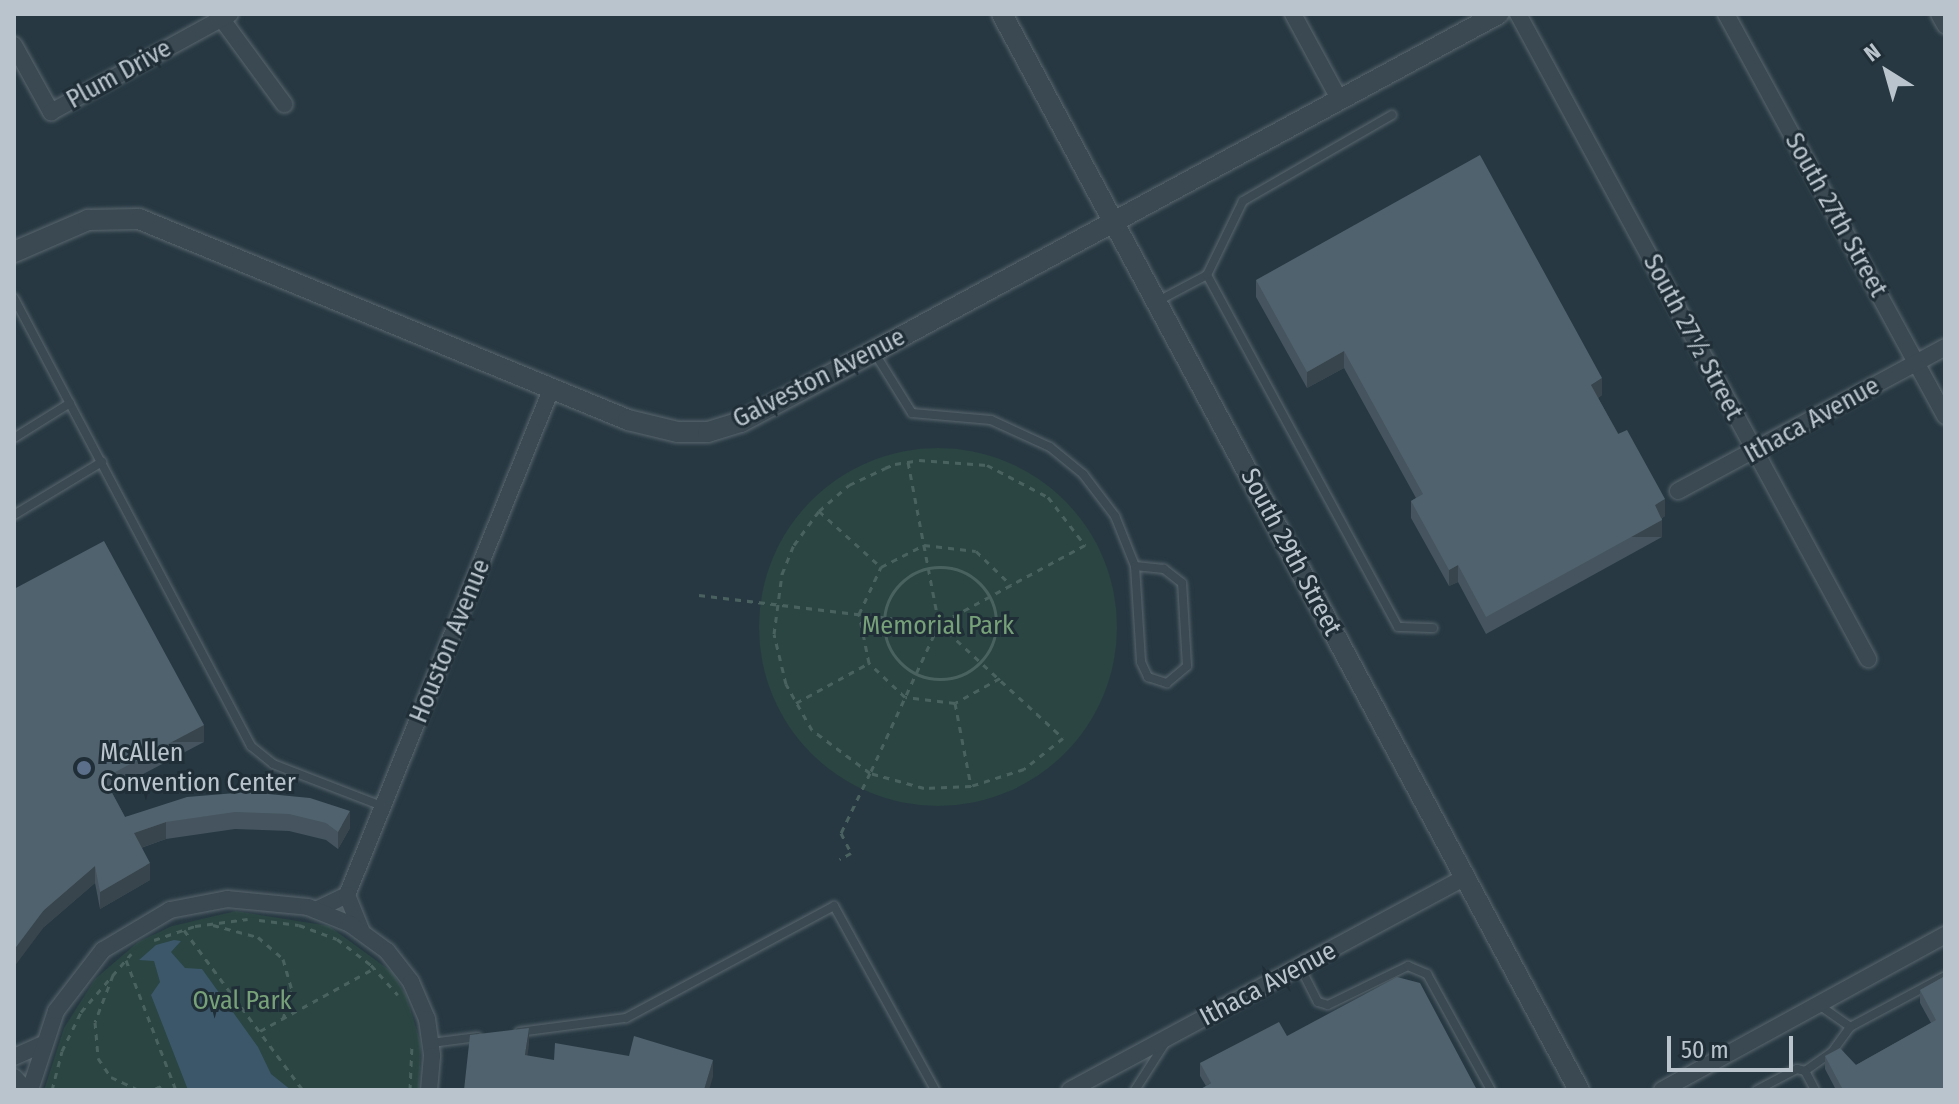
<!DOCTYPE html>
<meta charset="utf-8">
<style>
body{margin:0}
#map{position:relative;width:1959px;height:1104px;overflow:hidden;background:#273842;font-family:"Fira Sans Condensed",sans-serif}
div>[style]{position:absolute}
.green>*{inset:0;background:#2a4542}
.round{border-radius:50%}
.water>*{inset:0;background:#3b5769}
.path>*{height:3px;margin-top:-1.5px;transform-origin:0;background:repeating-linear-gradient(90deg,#49615f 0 6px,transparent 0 12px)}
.path>.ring{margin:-1.5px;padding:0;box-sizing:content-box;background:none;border:3px solid #49615f;border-radius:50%}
.roads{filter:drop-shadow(0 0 2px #5a676f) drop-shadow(0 0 2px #5a676f)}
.service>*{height:8px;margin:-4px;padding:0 4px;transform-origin:4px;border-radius:4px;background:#3b4952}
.minor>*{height:16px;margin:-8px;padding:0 8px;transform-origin:8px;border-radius:8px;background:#3b4952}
.tertiary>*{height:20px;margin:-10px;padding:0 10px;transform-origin:10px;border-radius:10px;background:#3b4952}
.wall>*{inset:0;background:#45545e}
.shaded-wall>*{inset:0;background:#38454c;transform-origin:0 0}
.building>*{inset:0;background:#50626d}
.dots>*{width:22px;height:22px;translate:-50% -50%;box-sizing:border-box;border:4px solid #202e37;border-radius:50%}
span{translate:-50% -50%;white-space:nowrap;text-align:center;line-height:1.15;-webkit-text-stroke:6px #202e37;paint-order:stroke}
.street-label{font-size:26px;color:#b9c4cc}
.park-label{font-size:26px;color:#77a178}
.poi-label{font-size:26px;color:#b9c4cc}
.left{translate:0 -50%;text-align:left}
.frame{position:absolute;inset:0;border:16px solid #b9c4cc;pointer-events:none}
.north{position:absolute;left:1847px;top:32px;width:80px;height:80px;-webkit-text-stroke:6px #202e37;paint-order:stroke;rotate:323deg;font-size:22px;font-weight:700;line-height:32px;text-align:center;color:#b9c4cc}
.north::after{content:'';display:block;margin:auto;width:28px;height:36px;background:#b9c4cc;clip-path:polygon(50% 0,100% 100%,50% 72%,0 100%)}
.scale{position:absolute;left:1667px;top:1036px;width:126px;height:36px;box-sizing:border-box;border:4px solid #b9c4cc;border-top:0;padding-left:10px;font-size:24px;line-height:28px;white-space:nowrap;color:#b9c4cc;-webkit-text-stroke:6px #202e37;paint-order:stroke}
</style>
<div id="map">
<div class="green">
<i class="round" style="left:759px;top:448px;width:358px;height:358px"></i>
<i style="clip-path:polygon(236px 911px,329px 926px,392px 972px,406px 995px,421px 1044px,419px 1090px,44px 1090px,64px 1028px,95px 979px,138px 942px,172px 926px)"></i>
</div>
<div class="water">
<i style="clip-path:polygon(174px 940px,181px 941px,171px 952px,185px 968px,202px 969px,258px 1047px,271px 1074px,291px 1090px,188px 1090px,151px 995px,160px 982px,154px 961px,139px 960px,156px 945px)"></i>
</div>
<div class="path">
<i style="left:908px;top:462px;width:165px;rotate:79.2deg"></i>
<i style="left:939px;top:624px;width:164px;rotate:114.8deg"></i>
<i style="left:870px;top:773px;width:72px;rotate:-143.4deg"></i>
<i style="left:812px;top:730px;width:53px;rotate:-119.5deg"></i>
<i style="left:786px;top:684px;width:51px;rotate:-103.5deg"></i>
<i style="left:774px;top:634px;width:61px;rotate:-82.4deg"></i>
<i style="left:782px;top:574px;width:31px;rotate:-68deg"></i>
<i style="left:794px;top:545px;width:42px;rotate:-53.7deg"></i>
<i style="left:819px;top:511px;width:40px;rotate:-41deg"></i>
<i style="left:849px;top:485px;width:40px;rotate:-25deg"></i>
<i style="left:885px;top:468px;width:11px;rotate:-22deg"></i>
<i style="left:895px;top:464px;width:24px;rotate:-9deg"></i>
<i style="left:919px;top:460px;width:68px;rotate:4.2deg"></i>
<i style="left:987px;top:465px;width:69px;rotate:27.7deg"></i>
<i style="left:1048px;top:497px;width:61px;rotate:52.4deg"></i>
<i style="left:1085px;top:545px;width:166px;rotate:151.6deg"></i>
<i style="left:819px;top:511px;width:84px;rotate:42.1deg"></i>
<i class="ring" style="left:884px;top:567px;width:109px;height:109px"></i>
<i style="left:699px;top:595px;width:242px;rotate:6.9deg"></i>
<i style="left:939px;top:624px;width:168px;rotate:42.6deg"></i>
<i style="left:1063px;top:738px;width:50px;rotate:141.5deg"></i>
<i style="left:1024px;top:769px;width:56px;rotate:162.2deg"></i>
<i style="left:971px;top:786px;width:47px;rotate:177.6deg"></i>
<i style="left:924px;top:788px;width:56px;rotate:-164.5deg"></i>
<i style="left:870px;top:773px;width:67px;rotate:115.8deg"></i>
<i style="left:841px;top:833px;width:22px;rotate:63deg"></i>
<i style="left:851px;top:853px;width:13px;rotate:151deg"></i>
<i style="left:1000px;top:678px;width:51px;rotate:150.9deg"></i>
<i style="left:955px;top:703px;width:50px;rotate:-173.2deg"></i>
<i style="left:905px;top:697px;width:50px;rotate:-136.6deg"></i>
<i style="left:869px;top:663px;width:50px;rotate:-101.5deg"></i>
<i style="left:859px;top:614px;width:52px;rotate:-64.9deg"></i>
<i style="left:881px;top:567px;width:48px;rotate:-27.1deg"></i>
<i style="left:924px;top:545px;width:52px;rotate:6.6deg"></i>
<i style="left:976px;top:551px;width:49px;rotate:44.2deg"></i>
<i style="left:796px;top:703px;width:83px;rotate:-28.7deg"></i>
<i style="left:955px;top:703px;width:85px;rotate:79.1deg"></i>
<i style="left:259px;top:920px;width:40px;rotate:7.1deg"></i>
<i style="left:299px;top:925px;width:40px;rotate:20.2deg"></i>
<i style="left:337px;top:939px;width:43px;rotate:37.4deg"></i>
<i style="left:371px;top:965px;width:40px;rotate:48deg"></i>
<i style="left:213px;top:925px;width:47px;rotate:14.9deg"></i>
<i style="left:258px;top:937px;width:33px;rotate:41deg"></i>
<i style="left:283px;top:959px;width:33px;rotate:74deg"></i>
<i style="left:292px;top:991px;width:29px;rotate:108deg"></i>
<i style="left:184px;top:930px;width:199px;rotate:53.4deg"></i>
<i style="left:154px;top:940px;width:43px;rotate:-18.9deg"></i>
<i style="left:195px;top:926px;width:53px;rotate:-7.5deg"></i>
<i style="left:126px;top:960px;width:139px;rotate:69deg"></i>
<i style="left:113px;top:975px;width:50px;rotate:111deg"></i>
<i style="left:95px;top:1022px;width:36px;rotate:85deg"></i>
<i style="left:98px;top:1058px;width:23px;rotate:56deg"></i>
<i style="left:111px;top:1077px;width:31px;rotate:25deg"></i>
<i style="left:260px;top:1031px;width:129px;rotate:-28.8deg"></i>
<i style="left:52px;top:1090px;width:40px;rotate:-75.6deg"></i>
<i style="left:62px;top:1051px;width:43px;rotate:-64deg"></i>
<i style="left:81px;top:1012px;width:77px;rotate:-49.2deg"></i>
<i style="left:153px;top:1090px;width:9px;rotate:-27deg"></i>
<i style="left:161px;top:1086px;width:9px;rotate:153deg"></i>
<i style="left:410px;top:1090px;width:46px;rotate:-87.5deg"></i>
</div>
<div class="roads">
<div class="service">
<i style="left:1207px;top:275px;width:400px;rotate:61.5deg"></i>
<i style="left:1398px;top:627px;width:35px;rotate:2deg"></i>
<i style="left:14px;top:298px;width:507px;rotate:62.12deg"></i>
<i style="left:251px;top:746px;width:28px;rotate:39deg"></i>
<i style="left:273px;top:764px;width:117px;rotate:21.1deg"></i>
<i style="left:1158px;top:301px;width:55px;rotate:-28deg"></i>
<i style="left:1207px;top:275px;width:82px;rotate:-64.1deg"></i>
<i style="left:1243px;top:201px;width:172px;rotate:-30deg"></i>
<i style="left:874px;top:352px;width:72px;rotate:58.1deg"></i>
<i style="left:912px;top:413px;width:79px;rotate:5.1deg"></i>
<i style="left:991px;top:420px;width:65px;rotate:24.6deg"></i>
<i style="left:1050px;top:447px;width:43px;rotate:39.3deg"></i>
<i style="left:1083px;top:474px;width:53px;rotate:52.7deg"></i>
<i style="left:1115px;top:516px;width:54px;rotate:68.2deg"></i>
<i style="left:1135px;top:566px;width:96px;rotate:86.4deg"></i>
<i style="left:1141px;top:662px;width:17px;rotate:65deg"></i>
<i style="left:1148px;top:677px;width:20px;rotate:18deg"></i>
<i style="left:1167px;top:683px;width:26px;rotate:-40deg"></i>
<i style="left:1187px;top:666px;width:83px;rotate:-93.4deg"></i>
<i style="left:1182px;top:583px;width:23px;rotate:-142deg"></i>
<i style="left:1164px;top:569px;width:29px;rotate:-174deg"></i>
<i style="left:14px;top:438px;width:66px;rotate:-32deg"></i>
<i style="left:14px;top:515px;width:103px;rotate:-31.1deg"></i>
<i style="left:1300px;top:967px;width:39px;rotate:63deg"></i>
<i style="left:1318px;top:1002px;width:10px;rotate:17deg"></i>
<i style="left:1328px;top:1005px;width:89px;rotate:-26deg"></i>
<i style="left:1408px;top:966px;width:21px;rotate:23deg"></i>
<i style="left:1427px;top:974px;width:132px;rotate:61.1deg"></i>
<i style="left:1819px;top:1005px;width:38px;rotate:35deg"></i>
<i style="left:1850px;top:1027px;width:108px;rotate:-28.2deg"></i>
<i style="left:519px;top:1032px;width:108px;rotate:-7.5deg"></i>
<i style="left:626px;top:1018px;width:236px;rotate:-28.3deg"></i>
<i style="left:834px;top:906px;width:210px;rotate:61.2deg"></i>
<i style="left:431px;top:1043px;width:47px;rotate:-7.3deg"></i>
<i style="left:1805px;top:1071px;width:33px;rotate:-35deg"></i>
<i style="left:1832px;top:1052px;width:31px;rotate:-54deg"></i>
<i style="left:1135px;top:1090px;width:56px;rotate:-57.4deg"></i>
<i style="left:1757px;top:1090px;width:45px;rotate:-27.7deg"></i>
<i style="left:1797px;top:1069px;width:8px;rotate:14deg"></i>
<i style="left:1805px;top:1071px;width:21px;rotate:62deg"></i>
</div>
<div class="minor">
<i style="left:218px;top:14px;width:112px;rotate:53.7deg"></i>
<i style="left:1293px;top:14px;width:94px;rotate:61.5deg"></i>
<i style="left:1518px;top:14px;width:734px;rotate:61.51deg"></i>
<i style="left:1726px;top:14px;width:458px;rotate:61.4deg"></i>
<i style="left:1939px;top:14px;width:13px;rotate:61deg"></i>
<i style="left:14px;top:45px;width:77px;rotate:61.1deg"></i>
<i style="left:51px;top:112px;width:204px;rotate:-28.7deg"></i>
<i style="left:1678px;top:491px;width:303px;rotate:-28.3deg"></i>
<i style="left:347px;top:895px;width:548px;rotate:-68.02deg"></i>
<i style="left:316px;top:910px;width:34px;rotate:-26deg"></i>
<i style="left:347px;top:895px;width:38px;rotate:68deg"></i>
<i style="left:14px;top:1057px;width:30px;rotate:-24deg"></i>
<i style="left:14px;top:1077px;width:18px;rotate:47deg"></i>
<i style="left:30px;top:1090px;width:83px;rotate:-71.8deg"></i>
<i style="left:56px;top:1011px;width:77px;rotate:-52.4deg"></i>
<i style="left:103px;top:950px;width:78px;rotate:-30.8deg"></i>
<i style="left:170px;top:910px;width:58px;rotate:-10.9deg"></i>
<i style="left:227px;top:899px;width:81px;rotate:5.6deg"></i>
<i style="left:308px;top:907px;width:45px;rotate:22deg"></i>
<i style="left:350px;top:924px;width:46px;rotate:36.1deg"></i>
<i style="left:387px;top:951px;width:39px;rotate:52deg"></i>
<i style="left:411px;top:982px;width:40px;rotate:66.6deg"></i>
<i style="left:427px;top:1019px;width:37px;rotate:82deg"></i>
<i style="left:432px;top:1056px;width:34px;rotate:95deg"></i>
<i style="left:1070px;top:1090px;width:450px;rotate:-28.3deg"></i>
<i style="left:1662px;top:1090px;width:323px;rotate:-28.7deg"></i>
</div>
<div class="tertiary">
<i style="left:1002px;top:14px;width:1221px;rotate:61.8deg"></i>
<i style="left:14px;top:252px;width:81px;rotate:-23.4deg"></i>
<i style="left:88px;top:220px;width:51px;rotate:-1.1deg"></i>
<i style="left:139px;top:219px;width:529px;rotate:22.34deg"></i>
<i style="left:628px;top:420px;width:51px;rotate:13.5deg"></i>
<i style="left:678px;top:432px;width:30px"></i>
<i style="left:708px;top:432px;width:34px;rotate:-17deg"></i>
<i style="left:741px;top:422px;width:149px;rotate:-27.9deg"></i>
<i style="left:873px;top:352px;width:711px;rotate:-28.4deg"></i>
</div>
</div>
<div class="wall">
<i style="clip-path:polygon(1256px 280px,1602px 395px,1598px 398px,1665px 516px,1662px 518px,1662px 537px,1486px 634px,1458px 582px,1449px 586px,1411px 518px,1411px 501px,1416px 498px,1344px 368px,1307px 388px,1256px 297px)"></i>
<i style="clip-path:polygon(14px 589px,204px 742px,111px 791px,125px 817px,248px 792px,350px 828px,338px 849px,326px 840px,289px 831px,235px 829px,166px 839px,141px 848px,150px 880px,100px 909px,95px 883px,44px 927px)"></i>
<i style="clip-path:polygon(1945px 976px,1945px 1090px,1836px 1090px,1825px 1069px,1825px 1056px,1856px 1065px,1931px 1023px,1920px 1003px,1920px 990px)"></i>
<i style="clip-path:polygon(1287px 1036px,1206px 1086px,1200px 1076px,1200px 1063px)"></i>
</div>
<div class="shaded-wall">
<i style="clip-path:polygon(1344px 351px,1344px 368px,1307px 388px,1307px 372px)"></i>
<i style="clip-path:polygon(1602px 378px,1602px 395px,1591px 402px,1591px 385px)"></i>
<i style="clip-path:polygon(1665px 499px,1665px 516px,1655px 522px,1655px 505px)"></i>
<i style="left:1662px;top:520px;width:17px;height:201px;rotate:90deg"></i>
<i style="clip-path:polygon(1458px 565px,1458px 582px,1449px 586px,1449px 570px)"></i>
<i style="left:204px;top:725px;width:17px;height:113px;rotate:90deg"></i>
<i style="clip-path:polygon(350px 811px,350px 828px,338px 849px,338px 832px)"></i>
<i style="clip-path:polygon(166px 822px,166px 839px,134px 850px,134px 833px)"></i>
<i style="clip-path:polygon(150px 863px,150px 880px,100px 909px,100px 892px)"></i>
<i style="clip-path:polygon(95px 866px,95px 883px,44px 927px,14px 967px,14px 950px,44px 910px)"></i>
<i style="clip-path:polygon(529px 1028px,529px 1045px,525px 1072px,525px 1055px)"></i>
<i style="clip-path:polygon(713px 1060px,713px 1077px,709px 1090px,704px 1090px)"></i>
</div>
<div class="building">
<i style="clip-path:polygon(1480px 155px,1602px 378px,1591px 385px,1618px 434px,1627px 430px,1665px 499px,1655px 505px,1662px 520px,1486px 617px,1458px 565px,1449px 570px,1411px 501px,1423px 494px,1344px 351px,1307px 372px,1256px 280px)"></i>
<i style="clip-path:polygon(104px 541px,204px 725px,104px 778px,125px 817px,187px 797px,248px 792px,310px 798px,350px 811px,338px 832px,326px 823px,289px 814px,235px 812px,166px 822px,134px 833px,150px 863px,100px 892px,95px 866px,44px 910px,14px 950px,14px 589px)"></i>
<i style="clip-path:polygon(1945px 976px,1945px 1090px,1843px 1090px,1825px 1056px,1840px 1048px,1856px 1065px,1936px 1020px,1920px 990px)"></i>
<i style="clip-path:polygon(1397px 977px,1420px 983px,1477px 1090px,1199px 1090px,1211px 1083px,1200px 1063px,1279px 1022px,1287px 1036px)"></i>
<i style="clip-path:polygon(529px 1028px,525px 1055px,554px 1060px,555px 1043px,629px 1056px,634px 1036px,713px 1060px,704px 1090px,694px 1090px,687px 1088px,687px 1090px,464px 1090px,470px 1035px)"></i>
</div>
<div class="dots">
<i style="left:84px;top:768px;background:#5c6f8a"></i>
</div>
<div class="street-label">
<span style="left:119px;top:74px;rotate:-29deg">Plum Drive</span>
<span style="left:1836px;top:215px;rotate:61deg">South 27th Street</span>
<span style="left:1693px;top:337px;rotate:62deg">South 27½ Street</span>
<span style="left:819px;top:378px;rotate:-27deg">Galveston Avenue</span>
<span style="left:1812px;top:420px;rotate:-29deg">Ithaca Avenue</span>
<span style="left:1291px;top:552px;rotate:62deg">South 29th Street</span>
<span style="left:450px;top:641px;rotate:-68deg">Houston Avenue</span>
<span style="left:1268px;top:984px;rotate:-28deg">Ithaca Avenue</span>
</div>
<div class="park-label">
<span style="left:938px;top:626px">Memorial Park</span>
<span style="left:242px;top:1001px">Oval Park</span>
</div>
<div class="poi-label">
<span class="left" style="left:100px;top:768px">McAllen<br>Convention Center</span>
</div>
<div class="frame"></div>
<div class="north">N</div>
<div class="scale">50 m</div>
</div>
